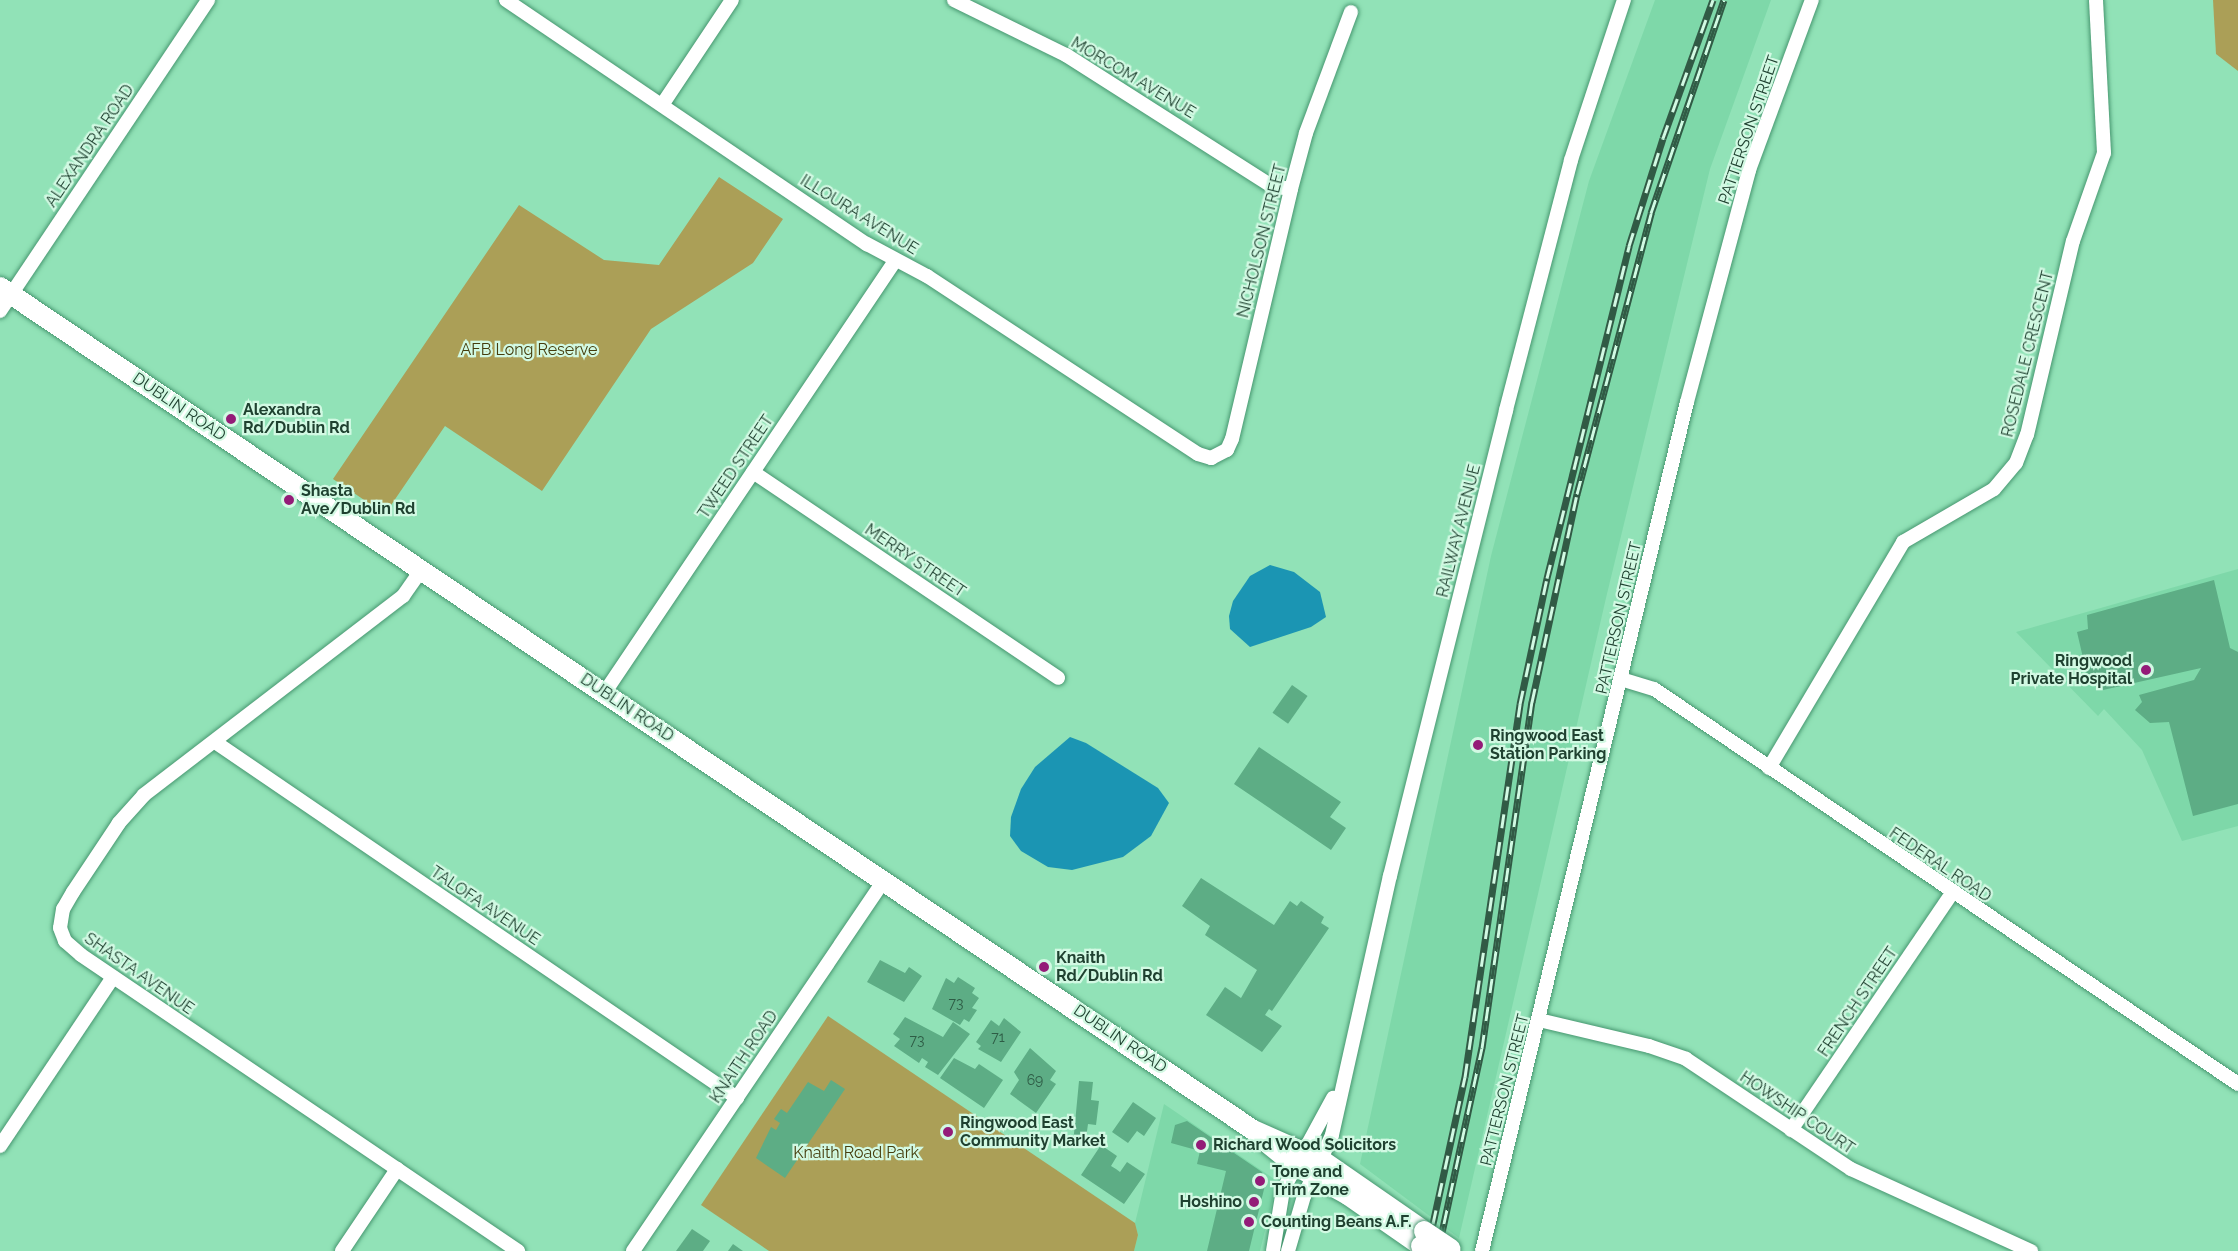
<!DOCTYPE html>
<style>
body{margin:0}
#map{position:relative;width:2238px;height:1251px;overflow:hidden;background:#91e2b7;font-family:Raleway,sans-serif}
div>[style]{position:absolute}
.built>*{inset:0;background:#7ed8a9}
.green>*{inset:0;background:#ab9f57}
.water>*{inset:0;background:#1b95b3}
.building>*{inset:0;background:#5dad85;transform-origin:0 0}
.roads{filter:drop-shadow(0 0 2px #479770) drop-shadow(0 0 2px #479770)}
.minor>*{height:14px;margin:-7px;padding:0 7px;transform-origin:7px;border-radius:7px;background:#fff}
.secondary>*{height:20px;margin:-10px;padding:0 10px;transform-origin:10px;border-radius:10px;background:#fff}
.rail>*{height:7px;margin-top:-3.5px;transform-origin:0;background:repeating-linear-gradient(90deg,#d2f9e3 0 14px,#315a45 0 28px);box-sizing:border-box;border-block:2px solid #315a45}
.bridges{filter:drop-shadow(0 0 2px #479770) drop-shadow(0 0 2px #479770)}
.secondary-bridge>*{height:20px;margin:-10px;padding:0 10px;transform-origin:10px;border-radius:10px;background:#fff}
.dots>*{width:16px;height:16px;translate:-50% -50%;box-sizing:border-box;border:3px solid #d2f9e3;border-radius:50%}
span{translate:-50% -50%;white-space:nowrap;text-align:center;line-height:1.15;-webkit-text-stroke:4.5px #d2f9e3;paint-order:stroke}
.number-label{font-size:14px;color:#2e5c45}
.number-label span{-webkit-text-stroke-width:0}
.street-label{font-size:16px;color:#1f4130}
.park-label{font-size:16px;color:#453d0d}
.poi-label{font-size:16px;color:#1f4130;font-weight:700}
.left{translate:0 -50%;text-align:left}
.right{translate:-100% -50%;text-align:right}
</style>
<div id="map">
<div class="built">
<i style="clip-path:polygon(1655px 0,1771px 0,1710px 169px,1606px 598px,1459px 1238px,1360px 1164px,1491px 556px,1589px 181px)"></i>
<i style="clip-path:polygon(2238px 569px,2238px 826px,2182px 841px,2142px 750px,2104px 709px,2098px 716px,2016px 632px)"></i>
<i style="clip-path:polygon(1164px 1104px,1277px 1181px,1260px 1251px,1134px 1251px,1138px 1235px,1135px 1223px)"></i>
</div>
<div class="green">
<i style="clip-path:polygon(2213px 0,2238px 0,2238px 71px,2216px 54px)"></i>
<i style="clip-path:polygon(719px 177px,783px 219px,753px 263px,651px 329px,542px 491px,445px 426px,385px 514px,333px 479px,519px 205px,604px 260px,659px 265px)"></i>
<i style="clip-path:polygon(828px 1016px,1135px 1223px,1138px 1235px,1134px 1251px,769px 1251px,701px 1205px)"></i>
</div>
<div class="water">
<i style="clip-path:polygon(1270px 565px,1294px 572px,1320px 592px,1326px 617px,1311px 627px,1250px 647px,1230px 629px,1229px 616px,1233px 601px,1250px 576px)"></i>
<i style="clip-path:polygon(1070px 737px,1086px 743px,1158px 788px,1169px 803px,1151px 836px,1123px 857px,1072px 870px,1048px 867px,1021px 851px,1010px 836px,1011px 817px,1021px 789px,1035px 767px)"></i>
</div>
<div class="building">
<i style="clip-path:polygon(2214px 580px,2230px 648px,2238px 652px,2238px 804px,2193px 816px,2169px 722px,2150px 723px,2135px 710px,2142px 702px,2139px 695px,2194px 680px,2201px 668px,2103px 690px,2100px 675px,2087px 675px,2077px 632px,2088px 629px,2087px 615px)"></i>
<i style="left:1292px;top:685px;width:19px;height:34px;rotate:35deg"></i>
<i style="clip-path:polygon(1259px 747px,1341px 802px,1330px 817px,1346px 828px,1331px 850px,1234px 784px)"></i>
<i style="clip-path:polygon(1201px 878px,1274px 925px,1290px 901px,1297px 906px,1301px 901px,1324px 917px,1321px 923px,1329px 928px,1272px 1011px,1269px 1009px,1265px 1015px,1282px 1026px,1262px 1052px,1206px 1015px,1225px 987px,1241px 998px,1257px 970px,1205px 935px,1210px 926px,1182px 906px)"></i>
<i style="clip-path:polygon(880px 960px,905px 973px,909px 967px,922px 976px,904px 1002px,867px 982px)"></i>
<i style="clip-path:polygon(958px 977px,975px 988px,972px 993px,979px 998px,972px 1008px,977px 1010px,969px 1022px,964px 1019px,960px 1025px,932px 1009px,946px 978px,954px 983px)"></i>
<i style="clip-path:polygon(905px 1017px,943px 1037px,953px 1022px,970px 1034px,938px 1075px,925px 1067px,928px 1062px,922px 1058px,919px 1063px,894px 1046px,900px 1039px,893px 1034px)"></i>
<i style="clip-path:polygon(1004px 1018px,1021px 1032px,1001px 1062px,978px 1049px,981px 1046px,976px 1042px,991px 1020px,999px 1026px)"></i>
<i style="clip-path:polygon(1030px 1048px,1056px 1071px,1050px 1080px,1056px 1084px,1036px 1113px,1010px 1094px,1019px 1080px,1014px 1072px)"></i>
<i style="clip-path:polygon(954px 1058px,975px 1069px,979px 1064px,1003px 1080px,984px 1108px,940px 1078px)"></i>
<i style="clip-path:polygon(831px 1080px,845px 1089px,785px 1178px,756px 1158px,771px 1127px,776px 1130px,780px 1123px,774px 1119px,781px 1109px,787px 1113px,808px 1082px,824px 1091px)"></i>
<i style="clip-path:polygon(1079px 1081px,1093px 1082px,1091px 1100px,1099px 1101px,1096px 1125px,1088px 1124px,1085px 1146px,1073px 1144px)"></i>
<i style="clip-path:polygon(1133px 1102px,1156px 1118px,1144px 1136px,1137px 1131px,1128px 1143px,1112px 1132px)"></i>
<i style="clip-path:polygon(1187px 1121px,1262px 1172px,1266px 1181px,1249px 1251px,1207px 1251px,1226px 1171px,1197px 1164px,1200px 1151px,1171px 1143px,1175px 1125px)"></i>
<i style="clip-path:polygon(1101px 1145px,1117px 1156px,1111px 1166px,1116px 1169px,1120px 1172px,1127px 1162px,1145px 1174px,1124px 1204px,1081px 1175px)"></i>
<i style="clip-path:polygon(692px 1229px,710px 1241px,703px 1251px,676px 1251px)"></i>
<i style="clip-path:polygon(733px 1244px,743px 1251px,728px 1251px)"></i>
</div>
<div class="roads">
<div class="minor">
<i style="left:506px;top:0;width:436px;rotate:34.1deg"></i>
<i style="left:867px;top:244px;width:68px;rotate:28.1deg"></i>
<i style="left:927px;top:276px;width:324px;rotate:33.3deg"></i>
<i style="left:1198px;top:454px;width:14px;rotate:17deg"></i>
<i style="left:1211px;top:458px;width:18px;rotate:-27deg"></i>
<i style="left:1227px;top:450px;width:12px;rotate:-66deg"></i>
<i style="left:1232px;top:439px;width:257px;rotate:-76.7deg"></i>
<i style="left:1291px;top:189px;width:58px;rotate:-75deg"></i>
<i style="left:1306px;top:133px;width:129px;rotate:-69.6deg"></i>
<i style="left:954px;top:0;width:125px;rotate:26.2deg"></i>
<i style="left:1066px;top:55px;width:244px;rotate:32.5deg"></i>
<i style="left:1272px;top:186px;width:19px;rotate:9deg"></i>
<i style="left:662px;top:105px;width:126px;rotate:-56.3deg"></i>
<i style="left:0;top:311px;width:374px;rotate:-56.2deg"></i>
<i style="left:753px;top:472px;width:368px;rotate:34deg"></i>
<i style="left:422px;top:569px;width:33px;rotate:125deg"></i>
<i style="left:403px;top:596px;width:327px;rotate:142.5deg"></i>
<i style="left:144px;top:795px;width:38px;rotate:132deg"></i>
<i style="left:119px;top:823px;width:83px;rotate:123.7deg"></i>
<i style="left:73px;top:892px;width:20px;rotate:120deg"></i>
<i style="left:63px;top:909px;width:19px;rotate:99deg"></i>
<i style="left:60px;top:928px;width:14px;rotate:69deg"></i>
<i style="left:65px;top:941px;width:21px;rotate:41deg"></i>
<i style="left:81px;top:955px;width:528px;rotate:34.11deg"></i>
<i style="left:1621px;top:679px;width:34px;rotate:17deg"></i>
<i style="left:1654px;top:689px;width:705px;rotate:34.07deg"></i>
<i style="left:605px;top:692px;width:519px;rotate:-56.07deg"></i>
<i style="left:215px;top:742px;width:632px;rotate:34.29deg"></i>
<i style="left:1769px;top:768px;width:263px;rotate:-59.3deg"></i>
<i style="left:1903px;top:542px;width:105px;rotate:-30.2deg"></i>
<i style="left:1994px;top:489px;width:34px;rotate:-50deg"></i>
<i style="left:2016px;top:463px;width:30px;rotate:-69deg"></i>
<i style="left:2027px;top:435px;width:199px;rotate:-76.7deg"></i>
<i style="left:2073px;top:241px;width:93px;rotate:-70.6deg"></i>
<i style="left:2104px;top:153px;width:153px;rotate:-93deg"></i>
<i style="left:1539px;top:1020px;width:113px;rotate:13.3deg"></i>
<i style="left:1649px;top:1046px;width:39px;rotate:19deg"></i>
<i style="left:1686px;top:1059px;width:198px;rotate:33.7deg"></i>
<i style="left:1851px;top:1169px;width:198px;rotate:24.5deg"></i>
<i style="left:1791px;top:1130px;width:287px;rotate:-55.8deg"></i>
<i style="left:0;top:1146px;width:203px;rotate:-56.2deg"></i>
<i style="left:342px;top:1251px;width:99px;rotate:-56.1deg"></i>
<i style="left:633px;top:1251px;width:446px;rotate:-55.9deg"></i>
<i style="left:1273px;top:1251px;width:62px;rotate:-80.7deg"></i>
<i style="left:1283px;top:1190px;width:105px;rotate:-61.5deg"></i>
<i style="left:1288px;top:1251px;width:57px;rotate:-73.8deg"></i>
<i style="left:1304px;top:1196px;width:67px;rotate:-65.3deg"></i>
<i style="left:1332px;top:1135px;width:265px;rotate:-77.4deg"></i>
<i style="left:1390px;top:876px;width:480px;rotate:-76deg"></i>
<i style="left:1506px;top:410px;width:258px;rotate:-75.4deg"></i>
<i style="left:1571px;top:160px;width:169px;rotate:-71.7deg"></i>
<i style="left:1482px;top:1251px;width:873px;rotate:-76.43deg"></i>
<i style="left:1687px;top:402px;width:240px;rotate:-75deg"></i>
<i style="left:1749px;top:170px;width:181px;rotate:-69.7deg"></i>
</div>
<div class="secondary">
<i style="left:0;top:287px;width:1510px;rotate:33.93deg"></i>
<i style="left:1253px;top:1130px;width:77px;rotate:23.9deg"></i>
<i style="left:1323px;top:1161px;width:123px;rotate:34.7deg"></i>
<i style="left:1266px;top:1142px;width:38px;rotate:39deg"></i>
<i style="left:1296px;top:1166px;width:60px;rotate:29.1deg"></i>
<i style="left:1348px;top:1195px;width:89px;rotate:34.9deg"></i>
</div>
</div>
<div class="rail">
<i style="left:1427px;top:1251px;width:178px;rotate:-77.7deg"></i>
<i style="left:1465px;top:1077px;width:377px;rotate:-81.6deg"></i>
<i style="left:1520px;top:704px;width:129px;rotate:-77.9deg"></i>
<i style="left:1547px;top:578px;width:342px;rotate:-76.1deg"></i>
<i style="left:1629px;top:246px;width:113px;rotate:-72.5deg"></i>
<i style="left:1663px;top:138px;width:147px;rotate:-70.1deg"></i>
<i style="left:1438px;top:1251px;width:208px;rotate:-77.8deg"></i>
<i style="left:1482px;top:1048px;width:350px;rotate:-81.8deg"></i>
<i style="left:1532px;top:702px;width:213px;rotate:-77.8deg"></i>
<i style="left:1577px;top:494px;width:291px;rotate:-75.2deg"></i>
<i style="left:1651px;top:213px;width:225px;rotate:-71.1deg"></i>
</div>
<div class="bridges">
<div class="secondary-bridge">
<i style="left:1424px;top:1231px;width:32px;rotate:34deg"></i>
<i style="left:1421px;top:1246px;width:8px;rotate:40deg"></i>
</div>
</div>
<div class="dots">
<i style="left:231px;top:419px;background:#941c78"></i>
<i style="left:289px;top:500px;background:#941c78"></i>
<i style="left:2146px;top:670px;background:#941c78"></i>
<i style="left:1478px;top:745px;background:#941c78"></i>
<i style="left:1044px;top:967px;background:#941c78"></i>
<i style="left:948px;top:1132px;background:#941c78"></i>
<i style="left:1201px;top:1145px;background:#941c78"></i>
<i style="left:1260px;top:1181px;background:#941c78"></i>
<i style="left:1254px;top:1202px;background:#941c78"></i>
<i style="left:1249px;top:1222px;background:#941c78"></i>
</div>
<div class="number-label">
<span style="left:956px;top:1003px">73</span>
<span style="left:998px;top:1037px">71</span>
<span style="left:917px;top:1040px">73</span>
<span style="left:1035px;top:1080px">69</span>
</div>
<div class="street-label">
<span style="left:1133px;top:78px;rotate:31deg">MORCOM AVENUE</span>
<span style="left:1749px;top:130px;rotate:-71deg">PATTERSON STREET</span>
<span style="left:90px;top:146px;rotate:-56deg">ALEXANDRA ROAD</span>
<span style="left:859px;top:215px;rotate:32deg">ILLOURA AVENUE</span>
<span style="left:1262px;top:241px;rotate:-76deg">NICHOLSON STREET</span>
<span style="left:2028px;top:354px;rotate:-76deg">ROSEDALE CRESCENT</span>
<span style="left:179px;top:407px;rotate:34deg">DUBLIN ROAD</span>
<span style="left:736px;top:467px;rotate:-56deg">TWEED STREET</span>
<span style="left:1459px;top:531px;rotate:-76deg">RAILWAY AVENUE</span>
<span style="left:915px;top:561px;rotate:34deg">MERRY STREET</span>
<span style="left:1619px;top:618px;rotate:-77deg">PATTERSON STREET</span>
<span style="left:627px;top:708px;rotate:34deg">DUBLIN ROAD</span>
<span style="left:1940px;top:865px;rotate:34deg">FEDERAL ROAD</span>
<span style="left:485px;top:906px;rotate:34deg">TALOFA AVENUE</span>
<span style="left:139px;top:974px;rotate:35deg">SHASTA AVENUE</span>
<span style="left:1858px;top:1002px;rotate:-56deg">FRENCH STREET</span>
<span style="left:1120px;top:1039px;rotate:34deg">DUBLIN ROAD</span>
<span style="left:744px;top:1057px;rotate:-56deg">KNAITH ROAD</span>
<span style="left:1505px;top:1090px;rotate:-76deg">PATTERSON STREET</span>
<span style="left:1797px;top:1113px;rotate:34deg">HOWSHIP COURT</span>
</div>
<div class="park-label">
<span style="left:529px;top:350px">AFB Long Reserve</span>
<span style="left:856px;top:1153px">Knaith Road Park</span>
</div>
<div class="poi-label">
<span class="left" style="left:243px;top:419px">Alexandra<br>Rd/Dublin Rd</span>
<span class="left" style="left:301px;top:500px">Shasta<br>Ave/Dublin Rd</span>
<span class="right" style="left:2132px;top:670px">Ringwood<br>Private Hospital</span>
<span class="left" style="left:1490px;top:745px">Ringwood East<br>Station Parking</span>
<span class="left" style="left:1056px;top:967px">Knaith<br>Rd/Dublin Rd</span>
<span class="left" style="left:960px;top:1132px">Ringwood East<br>Community Market</span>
<span class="left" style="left:1213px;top:1145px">Richard Wood Solicitors</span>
<span class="left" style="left:1272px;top:1181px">Tone and<br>Trim Zone</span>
<span class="right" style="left:1242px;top:1202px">Hoshino</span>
<span class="left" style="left:1261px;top:1222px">Counting Beans A.F.</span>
</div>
</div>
